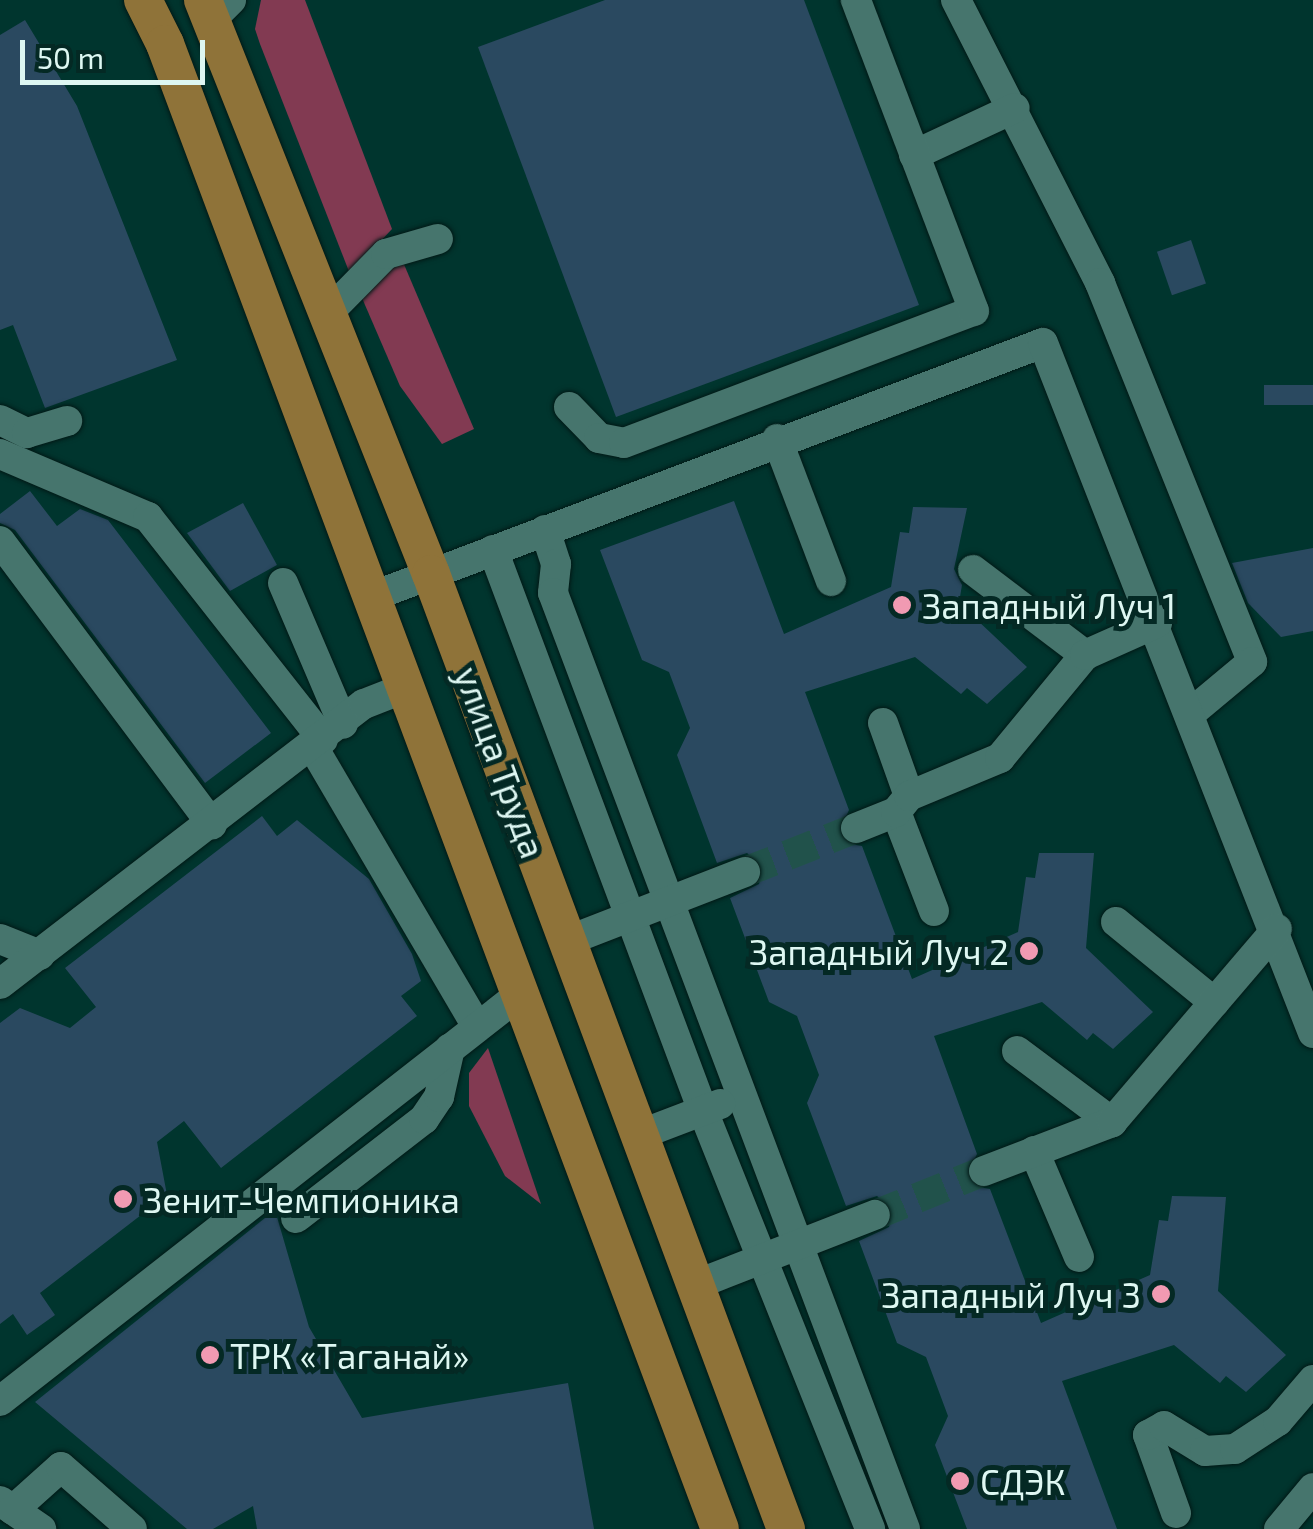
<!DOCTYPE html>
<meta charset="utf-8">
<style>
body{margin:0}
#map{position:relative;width:1313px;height:1529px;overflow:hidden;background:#00352e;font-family:"Exo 2",sans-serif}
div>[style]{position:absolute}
.green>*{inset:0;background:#823a52}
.building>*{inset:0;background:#2a4960;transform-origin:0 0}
.minor-tunnel>*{height:30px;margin-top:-15px;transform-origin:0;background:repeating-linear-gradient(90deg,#21524b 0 30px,transparent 0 45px)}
.roads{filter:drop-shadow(0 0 2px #021916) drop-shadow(0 0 2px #021916)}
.minor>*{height:30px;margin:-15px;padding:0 15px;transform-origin:15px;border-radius:15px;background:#46756d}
.major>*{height:38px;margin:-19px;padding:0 19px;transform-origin:19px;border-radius:19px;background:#8f7339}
.dots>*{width:28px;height:28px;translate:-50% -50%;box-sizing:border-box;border:5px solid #042924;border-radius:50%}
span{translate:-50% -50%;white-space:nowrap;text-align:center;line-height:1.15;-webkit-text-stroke:10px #042924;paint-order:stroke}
.poi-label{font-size:35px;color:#def7f2}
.left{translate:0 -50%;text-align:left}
.right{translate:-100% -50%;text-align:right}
.street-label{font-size:35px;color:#def7f2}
.scale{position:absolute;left:20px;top:40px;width:185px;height:45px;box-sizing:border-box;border:5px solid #def7f2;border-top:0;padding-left:12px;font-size:30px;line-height:35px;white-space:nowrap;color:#def7f2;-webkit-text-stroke:8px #042924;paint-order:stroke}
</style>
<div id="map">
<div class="green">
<i style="clip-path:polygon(261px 0,305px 0,392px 229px,350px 274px,260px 44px,255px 29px)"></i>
<i style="clip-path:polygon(394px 261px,403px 262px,474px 429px,442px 444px,400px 386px,362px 298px)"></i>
<i style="clip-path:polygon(488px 1048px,541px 1204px,505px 1176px,469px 1106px,469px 1073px)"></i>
</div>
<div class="building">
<i style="clip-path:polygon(605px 0,804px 0,919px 305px,616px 417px,478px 47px)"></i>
<i style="clip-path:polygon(25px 20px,77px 106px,177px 360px,45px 408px,13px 325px,0 330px,0 35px)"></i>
<i style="left:1191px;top:240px;width:46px;height:36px;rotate:71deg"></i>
<i style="left:1313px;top:385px;width:20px;height:49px;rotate:90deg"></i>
<i style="clip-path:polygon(30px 491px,57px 526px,80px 509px,108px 520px,271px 733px,205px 783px,15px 530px,0 523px,0 514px)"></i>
<i style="clip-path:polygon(734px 501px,784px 634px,891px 587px,900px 532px,909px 533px,913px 507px,967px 508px,954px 569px,962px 585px,959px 603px,1027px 667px,987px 704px,967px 688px,961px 694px,915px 657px,805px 692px,849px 810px,838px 834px,845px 843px,862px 846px,912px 979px,1018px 932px,1026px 877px,1035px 878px,1039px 853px,1094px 853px,1086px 948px,1153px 1012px,1113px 1049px,1093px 1033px,1087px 1040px,1042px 1002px,934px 1036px,977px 1154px,966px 1177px,973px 1186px,990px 1189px,1041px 1323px,1150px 1275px,1159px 1220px,1168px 1221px,1172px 1196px,1226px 1197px,1218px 1291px,1286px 1355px,1246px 1392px,1226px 1376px,1220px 1383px,1174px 1345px,1062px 1381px,1117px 1529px,967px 1529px,935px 1445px,948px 1416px,926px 1357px,897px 1343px,859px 1241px,889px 1227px,893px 1209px,877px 1196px,846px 1206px,807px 1103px,819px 1075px,797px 1016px,769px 1002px,730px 898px,759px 884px,763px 866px,747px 853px,717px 863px,677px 755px,690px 728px,669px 672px,642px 660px,600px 550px)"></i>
<i style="clip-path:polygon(243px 503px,277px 565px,230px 591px,187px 533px)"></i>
<i style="clip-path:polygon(1313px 548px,1313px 631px,1281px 637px,1248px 603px,1232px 563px)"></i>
<i style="clip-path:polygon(262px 816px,277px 836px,297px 820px,369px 879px,412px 954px,421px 981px,401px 996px,417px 1016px,221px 1168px,184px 1121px,157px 1142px,167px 1195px,40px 1293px,55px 1315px,27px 1335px,13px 1314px,0 1324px,0 1023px,20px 1008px,70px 1028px,96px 1007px,65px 968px)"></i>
<i style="clip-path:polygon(275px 1210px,309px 1327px,362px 1418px,568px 1383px,594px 1529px,257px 1529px,253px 1506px,213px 1529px,187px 1529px,35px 1402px)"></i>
</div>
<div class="minor-tunnel">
<i style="left:745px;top:872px;width:119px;rotate:-21.6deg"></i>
<i style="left:875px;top:1215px;width:118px;rotate:-22deg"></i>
</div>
<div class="roads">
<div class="minor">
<i style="left:956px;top:0;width:318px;rotate:63deg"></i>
<i style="left:1100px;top:283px;width:408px;rotate:68.1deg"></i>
<i style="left:1252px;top:662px;width:78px;rotate:140.2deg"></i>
<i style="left:212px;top:19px;width:27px;rotate:-45deg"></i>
<i style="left:914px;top:155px;width:111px;rotate:-25deg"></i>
<i style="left:327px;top:314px;width:84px;rotate:-45.5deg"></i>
<i style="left:386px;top:254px;width:54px;rotate:-16.1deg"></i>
<i style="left:569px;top:407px;width:43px;rotate:45.9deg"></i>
<i style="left:599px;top:438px;width:25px;rotate:11deg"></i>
<i style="left:624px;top:443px;width:374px;rotate:-20.7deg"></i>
<i style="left:974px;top:311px;width:333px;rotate:-110.8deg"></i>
<i style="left:0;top:420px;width:30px;rotate:26deg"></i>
<i style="left:27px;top:433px;width:42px;rotate:-16.7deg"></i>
<i style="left:777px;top:439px;width:152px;rotate:69.2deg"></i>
<i style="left:0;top:454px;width:161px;rotate:23.1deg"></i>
<i style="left:148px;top:517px;width:283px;rotate:51.8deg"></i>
<i style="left:545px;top:530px;width:36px;rotate:72deg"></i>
<i style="left:556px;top:564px;width:29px;rotate:96deg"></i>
<i style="left:553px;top:593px;width:1000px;rotate:69.39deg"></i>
<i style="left:0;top:541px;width:354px;rotate:53.2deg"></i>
<i style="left:493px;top:550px;width:599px;rotate:69.48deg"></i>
<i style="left:703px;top:1111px;width:450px;rotate:68.2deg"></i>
<i style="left:973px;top:570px;width:141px;rotate:37.2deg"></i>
<i style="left:283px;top:583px;width:153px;rotate:66.9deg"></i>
<i style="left:371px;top:597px;width:718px;rotate:-20.71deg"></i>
<i style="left:1043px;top:343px;width:741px;rotate:68.63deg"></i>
<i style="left:883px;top:723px;width:77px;rotate:70.4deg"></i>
<i style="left:313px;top:747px;width:324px;rotate:59.6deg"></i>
<i style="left:896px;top:812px;width:106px;rotate:69deg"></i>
<i style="left:856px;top:828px;width:43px;rotate:-21.8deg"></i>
<i style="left:896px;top:812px;width:21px;rotate:-51deg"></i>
<i style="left:909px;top:796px;width:99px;rotate:-22.7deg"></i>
<i style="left:1000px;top:758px;width:134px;rotate:-50.5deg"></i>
<i style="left:1085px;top:655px;width:79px;rotate:-24deg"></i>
<i style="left:1116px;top:922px;width:127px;rotate:39.2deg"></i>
<i style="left:0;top:939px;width:43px;rotate:21.8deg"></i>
<i style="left:567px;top:941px;width:191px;rotate:-21.2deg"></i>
<i style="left:0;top:984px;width:459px;rotate:-37.6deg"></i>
<i style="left:364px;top:704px;width:44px;rotate:-21.3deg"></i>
<i style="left:1017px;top:1051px;width:119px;rotate:36.8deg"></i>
<i style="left:639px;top:1135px;width:87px;rotate:-20.9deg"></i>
<i style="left:1034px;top:1151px;width:115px;rotate:67deg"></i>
<i style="left:984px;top:1171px;width:137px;rotate:-20.9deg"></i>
<i style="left:1112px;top:1122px;width:254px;rotate:-49.5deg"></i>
<i style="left:296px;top:1218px;width:162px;rotate:-37.7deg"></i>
<i style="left:424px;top:1119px;width:27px;rotate:-56deg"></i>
<i style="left:439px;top:1097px;width:50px;rotate:-77.3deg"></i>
<i style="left:695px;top:1285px;width:193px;rotate:-21.3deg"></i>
<i style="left:0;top:1401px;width:659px;rotate:-38.04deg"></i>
<i style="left:0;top:1501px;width:50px;rotate:34.3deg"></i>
<i style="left:13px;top:1510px;width:64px;rotate:-41.9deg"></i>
<i style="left:61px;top:1467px;width:94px;rotate:41.1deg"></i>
<i style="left:1176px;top:1513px;width:83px;rotate:-109.7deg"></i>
<i style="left:1148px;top:1435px;width:18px;rotate:-29deg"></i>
<i style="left:1164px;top:1426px;width:48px;rotate:31.4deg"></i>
<i style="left:1205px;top:1451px;width:30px;rotate:-4deg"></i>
<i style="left:1235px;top:1449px;width:51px;rotate:-33.1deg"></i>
<i style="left:1278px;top:1421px;width:54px;rotate:-49.5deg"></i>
<i style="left:1279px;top:1529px;width:53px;rotate:-50.3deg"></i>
</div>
<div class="major">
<i style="left:143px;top:0;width:49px;rotate:63.4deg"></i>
<i style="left:165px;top:44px;width:1585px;rotate:69.51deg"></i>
<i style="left:203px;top:0;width:618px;rotate:68.34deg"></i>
<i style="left:431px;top:574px;width:1019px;rotate:69.61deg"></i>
</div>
</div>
<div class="dots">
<i style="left:902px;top:605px;background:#f19ab2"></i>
<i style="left:1029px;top:951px;background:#f19ab2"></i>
<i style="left:123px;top:1199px;background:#f19ab2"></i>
<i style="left:1161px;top:1294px;background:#f19ab2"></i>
<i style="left:210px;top:1355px;background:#f19ab2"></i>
<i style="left:960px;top:1481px;background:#f19ab2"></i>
</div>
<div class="poi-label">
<span class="left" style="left:922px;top:605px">Западный Луч 1</span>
<span class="right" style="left:1009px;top:951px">Западный Луч 2</span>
<span class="left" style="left:143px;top:1199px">Зенит-Чемпионика</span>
<span class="right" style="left:1141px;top:1294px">Западный Луч 3</span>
<span class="left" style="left:230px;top:1355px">ТРК «Таганай»</span>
<span class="left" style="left:980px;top:1481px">СДЭК</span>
</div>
<div class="street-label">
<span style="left:501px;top:762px;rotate:70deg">улица Труда</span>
</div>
<div class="scale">50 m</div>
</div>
